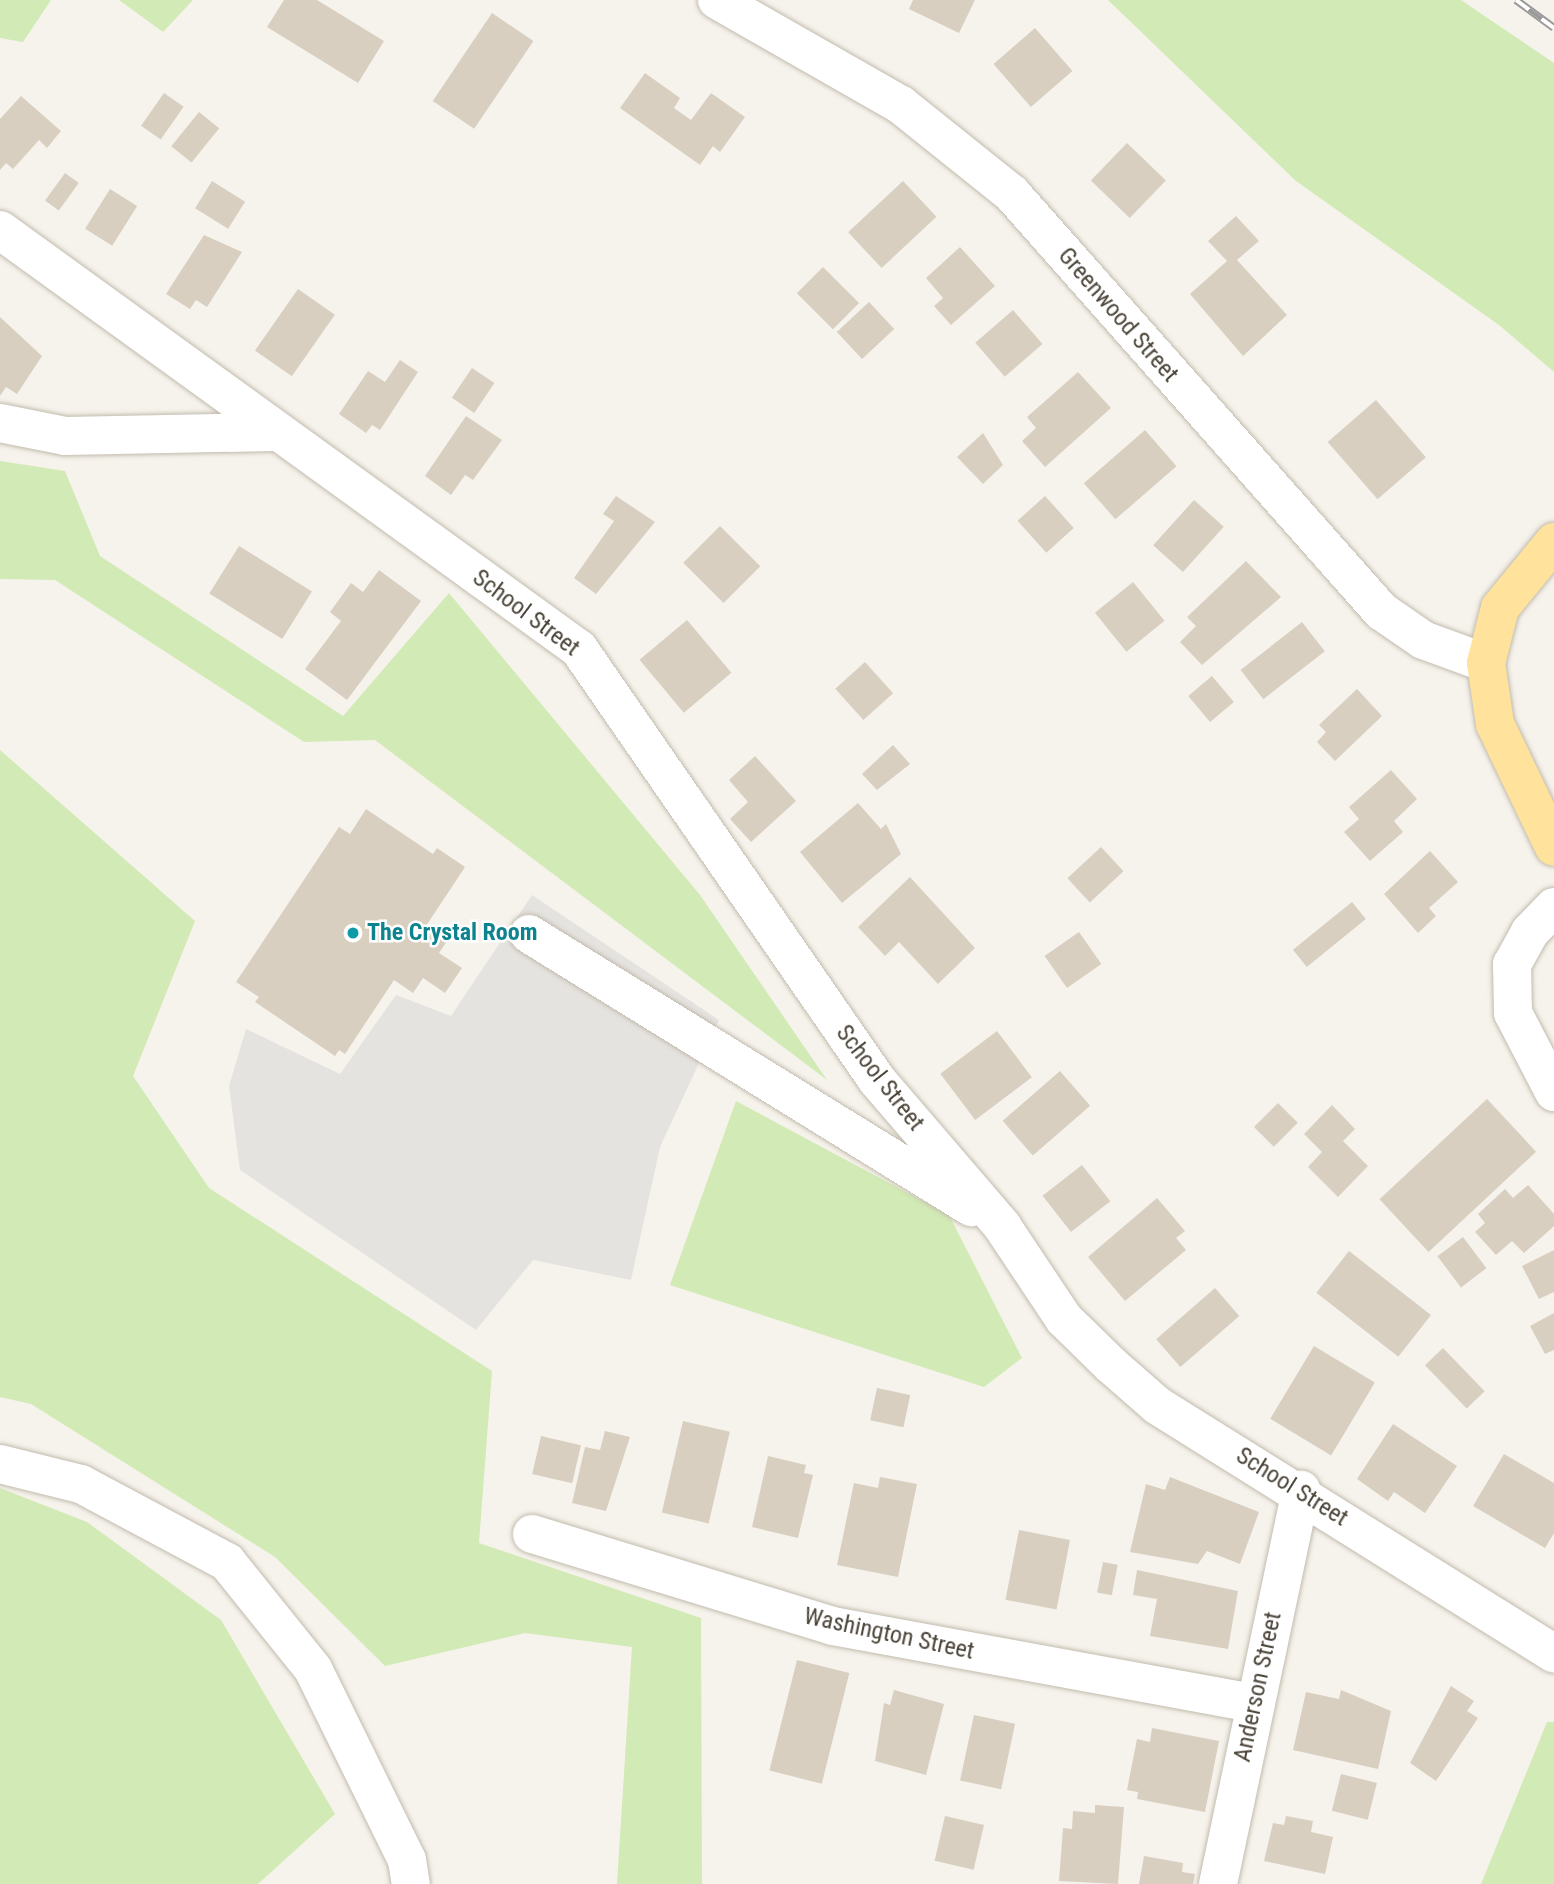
<!DOCTYPE html>
<style>
body{margin:0}
#map{position:relative;width:1554px;height:1884px;overflow:hidden;background:#f6f3ec;font-family:"Roboto Condensed",sans-serif}
div>[style]{position:absolute}
.green>*{inset:0;background:#d2eab5}
.parking>*{inset:0;background:#e5e3e0}
.building>*{inset:0;background:#d8cfc1;transform-origin:0 0}
.roads{filter:drop-shadow(0 0 2px #c2bbae) drop-shadow(0 0 2px #c2bbae)}
.minor>*{height:38px;margin:-19px;padding:0 19px;transform-origin:19px;border-radius:19px;background:#fff}
.major>*{height:38px;margin:-19px;padding:0 19px;transform-origin:19px;border-radius:19px;background:#ffe39c}
.rail>*{height:8px;margin-top:-4px;transform-origin:0;background:repeating-linear-gradient(90deg,#fff 0 16px,#9a9a9a 0 32px);box-sizing:border-box;border-block:2px solid #9a9a9a}
.dots>*{width:19px;height:19px;translate:-50% -50%;box-sizing:border-box;border:4px solid #fff;border-radius:50%}
span{translate:-50% -50%;white-space:nowrap;text-align:center;line-height:1.15;-webkit-text-stroke:5px #fff;paint-order:stroke}
.street-label{font-size:24px;color:#4b4439}
.culture-label{font-size:24px;color:#0d838f;font-weight:700}
.left{translate:0 -50%;text-align:left}
</style>
<div id="map">
<div class="green">
<i style="clip-path:polygon(0 0,51px 0,23px 42px,0 38px)"></i>
<i style="clip-path:polygon(119px 0,193px 0,163px 32px)"></i>
<i style="clip-path:polygon(1108px 0,1461px 0,1554px 63px,1554px 372px,1499px 325px,1296px 181px)"></i>
<i style="clip-path:polygon(0 461px,65px 471px,100px 556px,343px 716px,449px 593px,700px 895px,827px 1080px,375px 740px,304px 742px,55px 580px,0 579px)"></i>
<i style="clip-path:polygon(0 750px,195px 921px,133px 1076px,209px 1188px,492px 1371px,479px 1543px,701px 1618px,702px 1884px,617px 1884px,632px 1647px,525px 1633px,385px 1666px,275px 1557px,31px 1404px,0 1397px)"></i>
<i style="clip-path:polygon(736px 1101px,949px 1215px,1022px 1358px,984px 1387px,670px 1285px)"></i>
<i style="clip-path:polygon(0 1488px,87px 1522px,221px 1620px,335px 1814px,258px 1884px,0 1884px)"></i>
<i style="clip-path:polygon(1547px 1722px,1554px 1722px,1554px 1884px,1481px 1884px)"></i>
</div>
<div class="parking">
<i style="clip-path:polygon(532px 895px,719px 1020px,660px 1147px,631px 1280px,533px 1260px,476px 1330px,240px 1170px,229px 1086px,246px 1029px,340px 1074px,396px 995px,451px 1016px)"></i>
</div>
<div class="building">
<i style="clip-path:polygon(284px 0,317px 0,384px 41px,358px 83px,267px 27px)"></i>
<i style="clip-path:polygon(913px 0,975px 0,959px 33px,909px 9px)"></i>
<i style="left:492px;top:13px;width:50px;height:106px;rotate:34deg"></i>
<i style="left:1035px;top:28px;width:57px;height:55px;rotate:49deg"></i>
<i style="clip-path:polygon(645px 73px,680px 98px,674px 108px,691px 120px,711px 93px,745px 117px,720px 152px,713px 146px,700px 165px,620px 108px)"></i>
<i style="left:164px;top:93px;width:24px;height:40px;rotate:35deg"></i>
<i style="clip-path:polygon(21px 96px,61px 131px,47px 148px,39px 140px,13px 169px,6px 163px,0 170px,0 119px)"></i>
<i style="left:199px;top:112px;width:26px;height:44px;rotate:39deg"></i>
<i style="left:1127px;top:143px;width:54px;height:52px;rotate:44deg"></i>
<i style="left:65px;top:173px;width:17px;height:34px;rotate:36deg"></i>
<i style="left:212px;top:181px;width:39px;height:32px;rotate:32deg"></i>
<i style="left:903px;top:181px;width:49px;height:75px;rotate:47deg"></i>
<i style="left:110px;top:189px;width:32px;height:47px;rotate:32deg"></i>
<i style="clip-path:polygon(1236px 216px,1259px 241px,1237px 260px,1287px 315px,1243px 356px,1190px 294px,1227px 261px,1208px 241px)"></i>
<i style="clip-path:polygon(204px 235px,242px 252px,207px 307px,196px 300px,190px 309px,166px 294px)"></i>
<i style="clip-path:polygon(960px 247px,995px 286px,951px 325px,934px 306px,943px 298px,926px 278px)"></i>
<i style="left:823px;top:267px;width:51px;height:37px;rotate:45deg"></i>
<i style="left:298px;top:289px;width:45px;height:75px;rotate:35deg"></i>
<i style="left:869px;top:302px;width:37px;height:44px;rotate:47deg"></i>
<i style="left:1013px;top:310px;width:45px;height:50px;rotate:49deg"></i>
<i style="clip-path:polygon(0 317px,42px 356px,17px 394px,6px 387px,0 396px)"></i>
<i style="clip-path:polygon(400px 360px,418px 372px,380px 430px,372px 425px,366px 433px,339px 414px,368px 371px,385px 382px)"></i>
<i style="left:472px;top:368px;width:27px;height:36px;rotate:34deg"></i>
<i style="clip-path:polygon(1078px 372px,1111px 408px,1045px 467px,1022px 441px,1036px 428px,1027px 417px)"></i>
<i style="left:1376px;top:400px;width:76px;height:64px;rotate:49deg"></i>
<i style="clip-path:polygon(466px 416px,502px 440px,473px 480px,465px 475px,451px 495px,425px 476px)"></i>
<i style="left:1145px;top:430px;width:48px;height:81px;rotate:49deg"></i>
<i style="clip-path:polygon(983px 433px,1003px 465px,983px 484px,957px 457px)"></i>
<i style="clip-path:polygon(616px 496px,655px 522px,596px 594px,574px 578px,614px 521px,603px 514px)"></i>
<i style="left:1045px;top:496px;width:43px;height:37px;rotate:48deg"></i>
<i style="left:1194px;top:500px;width:40px;height:61px;rotate:42deg"></i>
<i style="left:720px;top:526px;width:57px;height:52px;rotate:45deg"></i>
<i style="left:239px;top:546px;width:86px;height:56px;rotate:32deg"></i>
<i style="clip-path:polygon(1246px 561px,1281px 597px,1202px 665px,1180px 642px,1196px 626px,1187px 617px)"></i>
<i style="clip-path:polygon(379px 570px,421px 601px,347px 700px,305px 669px,341px 621px,330px 612px,351px 583px,363px 592px)"></i>
<i style="left:1133px;top:582px;width:50px;height:49px;rotate:51deg"></i>
<i style="left:687px;top:620px;width:69px;height:62px;rotate:50deg"></i>
<i style="left:1302px;top:622px;width:37px;height:78px;rotate:52deg"></i>
<i style="left:865px;top:662px;width:42px;height:40px;rotate:48deg"></i>
<i style="left:1212px;top:676px;width:34px;height:31px;rotate:50deg"></i>
<i style="clip-path:polygon(1357px 689px,1382px 716px,1335px 761px,1317px 742px,1326px 732px,1319px 725px)"></i>
<i style="clip-path:polygon(893px 745px,910px 764px,877px 790px,862px 774px)"></i>
<i style="clip-path:polygon(755px 756px,796px 801px,751px 842px,730px 819px,748px 802px,729px 780px)"></i>
<i style="clip-path:polygon(1391px 770px,1417px 799px,1394px 821px,1403px 832px,1370px 861px,1344px 832px,1359px 819px,1349px 807px)"></i>
<i style="clip-path:polygon(858px 803px,881px 829px,886px 824px,901px 854px,842px 903px,800px 852px)"></i>
<i style="clip-path:polygon(366px 809px,433px 854px,437px 848px,465px 867px,426px 926px,447px 941px,439px 953px,462px 968px,445px 993px,423px 978px,413px 993px,394px 980px,345px 1054px,339px 1050px,335px 1056px,255px 1002px,259px 997px,236px 982px,339px 827px,350px 834px)"></i>
<i style="left:1101px;top:847px;width:33px;height:46px;rotate:47deg"></i>
<i style="clip-path:polygon(1430px 851px,1458px 882px,1429px 908px,1436px 916px,1418px 933px,1384px 894px)"></i>
<i style="clip-path:polygon(910px 877px,975px 948px,938px 984px,899px 942px,885px 956px,858px 927px)"></i>
<i style="left:1352px;top:902px;width:22px;height:76px;rotate:51deg"></i>
<i style="left:1079px;top:932px;width:39px;height:42px;rotate:55deg"></i>
<i style="left:997px;top:1031px;width:58px;height:71px;rotate:53deg"></i>
<i style="left:1060px;top:1071px;width:46px;height:76px;rotate:49deg"></i>
<i style="left:1487px;top:1099px;width:72px;height:147px;rotate:47deg"></i>
<i style="left:1278px;top:1103px;width:28px;height:34px;rotate:45deg"></i>
<i style="clip-path:polygon(1332px 1105px,1355px 1129px,1343px 1141px,1368px 1166px,1338px 1197px,1308px 1167px,1322px 1152px,1304px 1134px)"></i>
<i style="left:1082px;top:1165px;width:46px;height:50px;rotate:52deg"></i>
<i style="clip-path:polygon(1528px 1185px,1554px 1214px,1554px 1226px,1524px 1253px,1512px 1241px,1496px 1255px,1475px 1232px,1485px 1223px,1478px 1214px,1505px 1189px,1513px 1198px)"></i>
<i style="clip-path:polygon(1157px 1198px,1185px 1231px,1176px 1238px,1186px 1250px,1125px 1301px,1088px 1257px)"></i>
<i style="left:1463px;top:1237px;width:39px;height:32px;rotate:53deg"></i>
<i style="clip-path:polygon(1554px 1250px,1554px 1292px,1539px 1299px,1522px 1266px)"></i>
<i style="left:1349px;top:1251px;width:104px;height:53px;rotate:38deg"></i>
<i style="left:1215px;top:1288px;width:37px;height:78px;rotate:49deg"></i>
<i style="clip-path:polygon(1554px 1313px,1554px 1350px,1545px 1354px,1530px 1326px)"></i>
<i style="left:1314px;top:1346px;width:71px;height:85px;rotate:31deg"></i>
<i style="left:1443px;top:1348px;width:60px;height:25px;rotate:46deg"></i>
<i style="left:877px;top:1388px;width:34px;height:33px;rotate:12deg"></i>
<i style="left:683px;top:1421px;width:48px;height:94px;rotate:13deg"></i>
<i style="clip-path:polygon(1393px 1424px,1457px 1466px,1425px 1513px,1394px 1492px,1388px 1501px,1357px 1479px)"></i>
<i style="clip-path:polygon(605px 1431px,630px 1437px,606px 1511px,572px 1503px,585px 1447px,600px 1450px)"></i>
<i style="left:541px;top:1436px;width:41px;height:39px;rotate:13deg"></i>
<i style="clip-path:polygon(1504px 1454px,1554px 1483px,1554px 1533px,1545px 1548px,1473px 1506px)"></i>
<i style="clip-path:polygon(768px 1456px,806px 1465px,804px 1473px,813px 1475px,798px 1538px,752px 1527px)"></i>
<i style="clip-path:polygon(880px 1477px,917px 1484px,898px 1577px,837px 1565px,854px 1483px,878px 1488px)"></i>
<i style="clip-path:polygon(1170px 1477px,1259px 1512px,1240px 1564px,1207px 1551px,1198px 1564px,1130px 1552px,1146px 1484px,1165px 1490px)"></i>
<i style="left:1019px;top:1530px;width:52px;height:71px;rotate:11deg"></i>
<i style="left:1103px;top:1562px;width:15px;height:31px;rotate:11deg"></i>
<i style="clip-path:polygon(1137px 1570px,1238px 1591px,1228px 1649px,1150px 1636px,1157px 1599px,1133px 1595px)"></i>
<i style="left:797px;top:1660px;width:54px;height:114px;rotate:14deg"></i>
<i style="clip-path:polygon(1451px 1686px,1474px 1701px,1467px 1711px,1478px 1718px,1436px 1781px,1410px 1763px)"></i>
<i style="clip-path:polygon(894px 1690px,944px 1704px,926px 1775px,875px 1761px,884px 1703px,890px 1705px)"></i>
<i style="clip-path:polygon(1341px 1690px,1391px 1711px,1378px 1769px,1293px 1750px,1306px 1692px,1339px 1699px)"></i>
<i style="left:974px;top:1715px;width:42px;height:67px;rotate:12deg"></i>
<i style="clip-path:polygon(1152px 1728px,1219px 1741px,1205px 1812px,1137px 1799px,1138px 1792px,1127px 1790px,1137px 1739px,1150px 1742px)"></i>
<i style="left:1341px;top:1774px;width:37px;height:38px;rotate:14deg"></i>
<i style="clip-path:polygon(1095px 1805px,1124px 1807px,1118px 1884px,1059px 1881px,1063px 1828px,1072px 1829px,1073px 1811px,1095px 1813px)"></i>
<i style="left:945px;top:1816px;width:40px;height:46px;rotate:13deg"></i>
<i style="clip-path:polygon(1286px 1816px,1313px 1821px,1311px 1832px,1333px 1837px,1325px 1874px,1264px 1861px,1273px 1823px,1284px 1825px)"></i>
<i style="clip-path:polygon(1144px 1856px,1183px 1863px,1182px 1872px,1195px 1874px,1193px 1884px,1139px 1884px)"></i>
</div>
<div class="roads">
<div class="minor">
<i style="left:717px;top:0;width:212px;rotate:29.7deg"></i>
<i style="left:901px;top:105px;width:142px;rotate:38.7deg"></i>
<i style="left:1012px;top:194px;width:557px;rotate:48.49deg"></i>
<i style="left:1381px;top:611px;width:51px;rotate:34.6deg"></i>
<i style="left:1423px;top:640px;width:67px;rotate:20.1deg"></i>
<i style="left:0;top:230px;width:715px;rotate:35.89deg"></i>
<i style="left:579px;top:649px;width:524px;rotate:55.34deg"></i>
<i style="left:877px;top:1080px;width:192px;rotate:49.4deg"></i>
<i style="left:1002px;top:1226px;width:112px;rotate:56.3deg"></i>
<i style="left:1064px;top:1319px;width:66px;rotate:44.4deg"></i>
<i style="left:1111px;top:1365px;width:62px;rotate:41.1deg"></i>
<i style="left:1158px;top:1406px;width:467px;rotate:32deg"></i>
<i style="left:0;top:423px;width:66px;rotate:11.3deg"></i>
<i style="left:65px;top:436px;width:208px;rotate:-1.1deg"></i>
<i style="left:1554px;top:907px;width:35px;rotate:134deg"></i>
<i style="left:1530px;top:932px;width:37px;rotate:119deg"></i>
<i style="left:1512px;top:964px;width:49px;rotate:88.8deg"></i>
<i style="left:1513px;top:1013px;width:89px;rotate:62.6deg"></i>
<i style="left:529px;top:934px;width:520px;rotate:31.7deg"></i>
<i style="left:0;top:1464px;width:83px;rotate:13.9deg"></i>
<i style="left:81px;top:1484px;width:166px;rotate:28.1deg"></i>
<i style="left:227px;top:1562px;width:137px;rotate:51.2deg"></i>
<i style="left:313px;top:1669px;width:213px;rotate:63.8deg"></i>
<i style="left:407px;top:1860px;width:24px;rotate:81deg"></i>
<i style="left:532px;top:1534px;width:315px;rotate:17deg"></i>
<i style="left:833px;top:1626px;width:427px;rotate:10.4deg"></i>
<i style="left:1218px;top:1884px;width:403px;rotate:-78.1deg"></i>
</div>
<div class="major">
<i style="left:1554px;top:542px;width:85px;rotate:129.3deg"></i>
<i style="left:1500px;top:608px;width:57px;rotate:104.3deg"></i>
<i style="left:1486px;top:663px;width:62px;rotate:81.6deg"></i>
<i style="left:1495px;top:724px;width:136px;rotate:64.4deg"></i>
</div>
</div>
<div class="rail">
<i style="left:1516px;top:0;width:47px;rotate:36.4deg"></i>
</div>
<div class="dots">
<i style="left:353px;top:933px;background:#0f9aa8"></i>
</div>
<div class="street-label">
<span style="left:1118px;top:315px;rotate:49deg">Greenwood Street</span>
<span style="left:526px;top:613px;rotate:37deg">School Street</span>
<span style="left:880px;top:1078px;rotate:52deg">School Street</span>
<span style="left:1292px;top:1487px;rotate:32deg">School Street</span>
<span style="left:889px;top:1634px;rotate:12deg">Washington Street</span>
<span style="left:1258px;top:1687px;rotate:-78deg">Anderson Street</span>
</div>
<div class="culture-label">
<span class="left" style="left:367px;top:933px">The Crystal Room</span>
</div>
</div>
